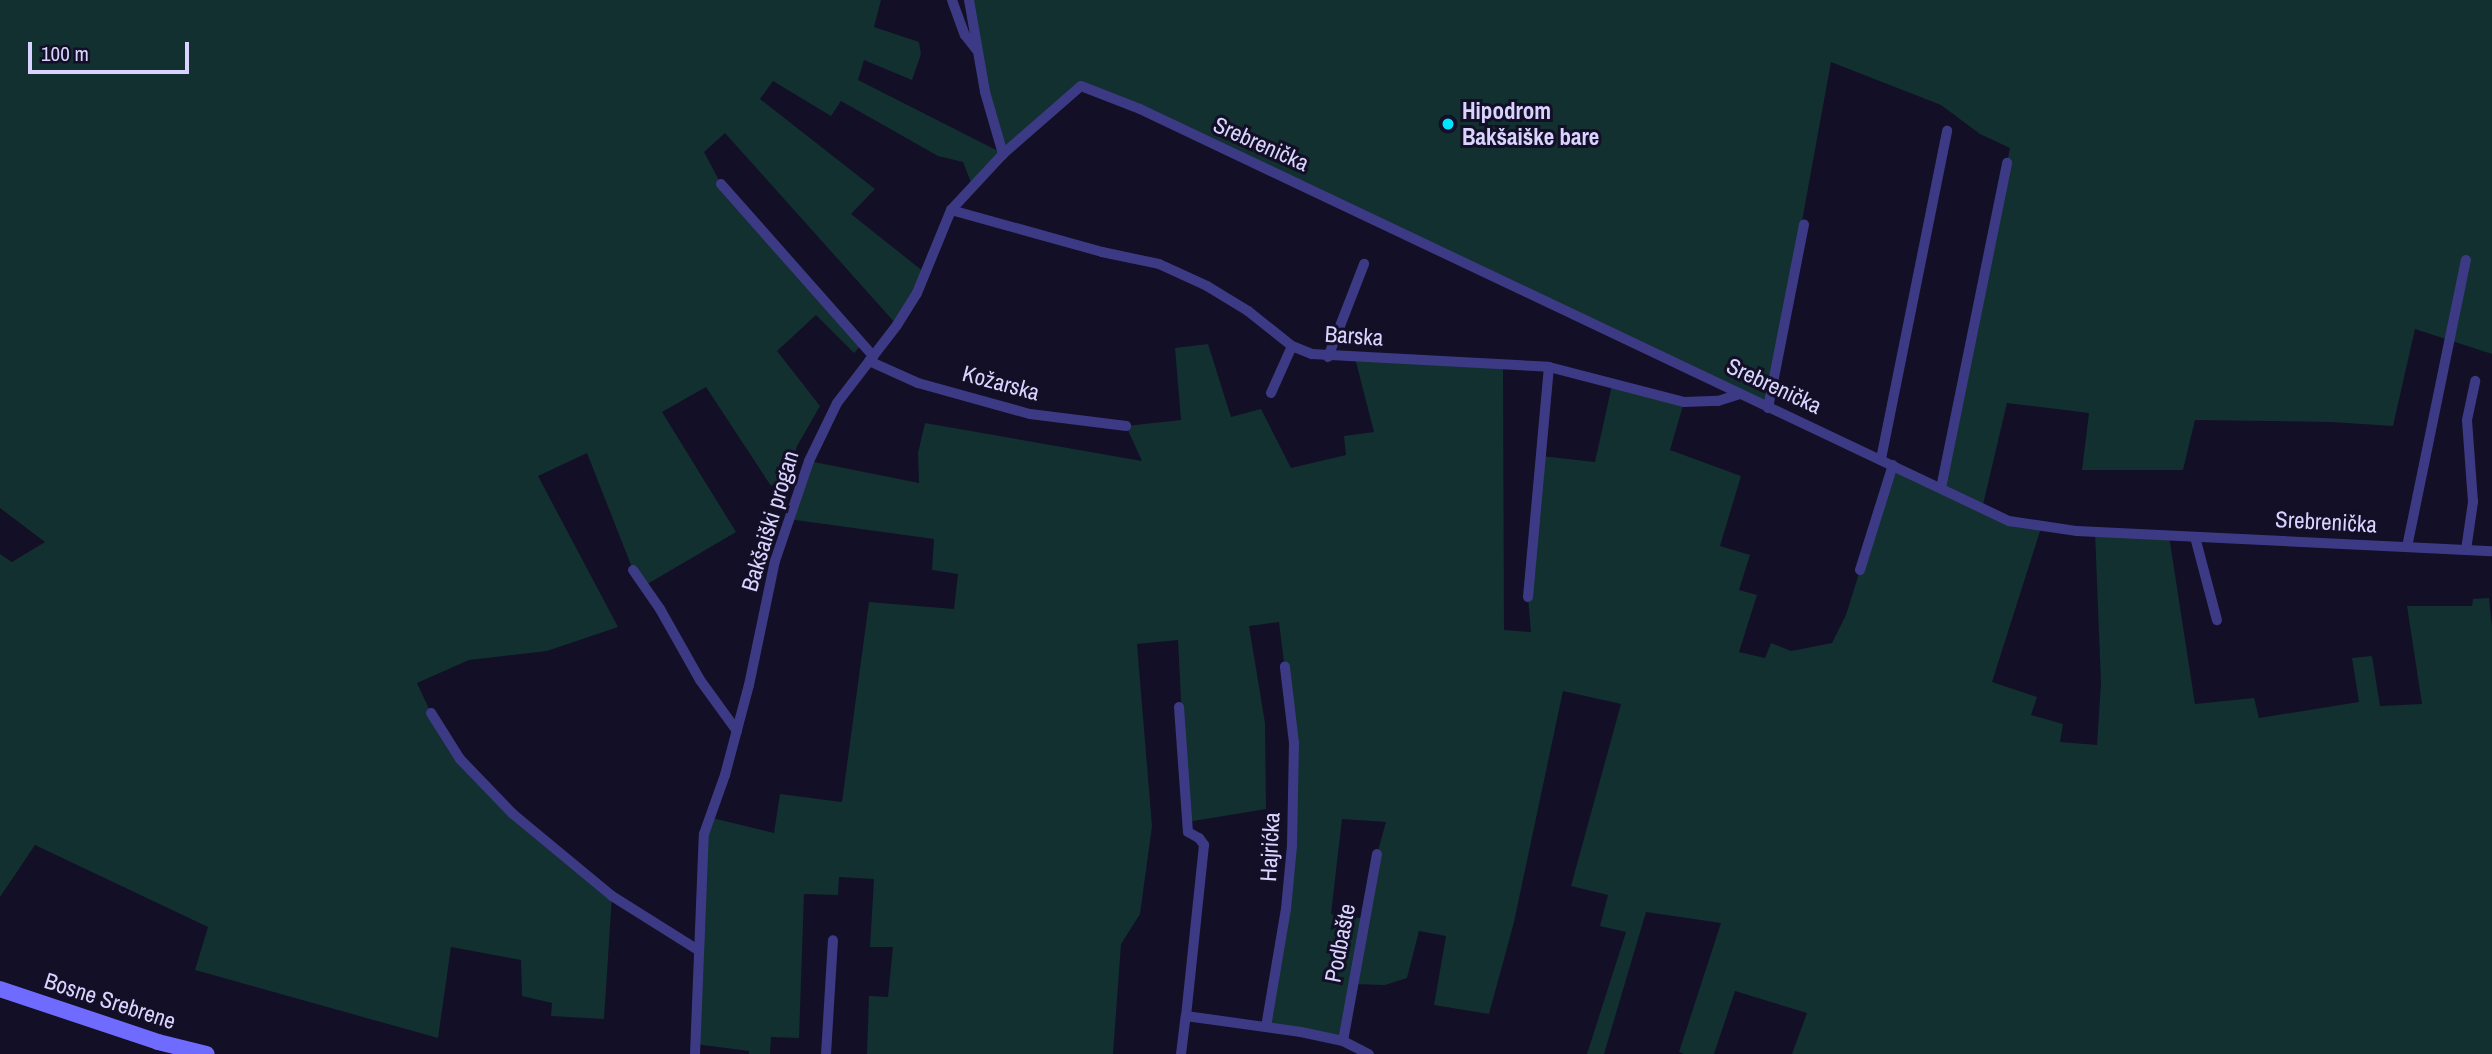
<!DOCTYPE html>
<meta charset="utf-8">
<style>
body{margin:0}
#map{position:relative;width:2492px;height:1054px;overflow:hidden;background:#130f26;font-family:"Archivo Narrow",sans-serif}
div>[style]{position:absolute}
.green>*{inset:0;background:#12302f}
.street>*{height:10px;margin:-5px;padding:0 5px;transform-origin:5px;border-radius:5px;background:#3d3a85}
.secondary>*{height:16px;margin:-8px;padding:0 8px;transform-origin:8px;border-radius:8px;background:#6f6bff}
.dots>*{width:19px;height:19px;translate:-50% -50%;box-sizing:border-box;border:4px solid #130f26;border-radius:50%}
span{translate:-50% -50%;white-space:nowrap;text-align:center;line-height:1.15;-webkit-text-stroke:6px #130f26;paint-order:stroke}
.poi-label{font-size:23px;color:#d9d4ff;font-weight:700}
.left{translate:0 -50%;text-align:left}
.street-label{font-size:23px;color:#d9d4ff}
.scale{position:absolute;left:28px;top:42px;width:161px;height:32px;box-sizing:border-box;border:4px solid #d9d4ff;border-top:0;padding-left:9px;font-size:21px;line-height:24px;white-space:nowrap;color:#d9d4ff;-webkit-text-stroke:5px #130f26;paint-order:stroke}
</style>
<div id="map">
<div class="green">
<i style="clip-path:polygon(evenodd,0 0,881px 0,874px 27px,919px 42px,921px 54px,912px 80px,864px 60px,858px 80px,1002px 153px,969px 0,2492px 0,2492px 354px,2415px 329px,2393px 426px,2331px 422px,2195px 420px,2183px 470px,2082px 470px,2089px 413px,2007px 403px,1982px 509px,2041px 528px,1992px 682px,2037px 697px,2031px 715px,2063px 724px,2060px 742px,2097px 745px,2101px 683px,2095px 532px,2169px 536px,2195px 704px,2254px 698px,2259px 718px,2359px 702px,2352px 658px,2372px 656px,2380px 706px,2422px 704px,2407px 606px,2472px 606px,2473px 599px,2489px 598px,2492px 627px,2492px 1054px,1792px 1054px,1807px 1013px,1735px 991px,1714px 1054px,1684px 1054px,1679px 1052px,1721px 923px,1646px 912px,1604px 1054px,1587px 1054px,1626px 932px,1600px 926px,1608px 895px,1571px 886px,1621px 704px,1563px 691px,1514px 922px,1489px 1014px,1434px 1005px,1446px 936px,1419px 931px,1407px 978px,1385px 985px,1353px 984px,1343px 1041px,1266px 1027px,1286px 909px,1294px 743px,1279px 622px,1249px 626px,1265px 723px,1266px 809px,1187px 822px,1178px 640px,1137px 644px,1152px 826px,1140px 914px,1121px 944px,1113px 1054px,867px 1054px,869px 996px,888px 997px,893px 947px,870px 947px,874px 879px,839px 877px,838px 895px,804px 894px,799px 1038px,771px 1037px,770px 1054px,749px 1054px,749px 1051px,695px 1044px,708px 817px,774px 833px,780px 794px,842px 802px,869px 602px,954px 609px,958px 574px,932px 570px,934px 539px,788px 519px,809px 461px,919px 483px,918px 453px,925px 423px,1142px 461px,1126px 426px,1181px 420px,1175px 348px,1208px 344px,1231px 417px,1261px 409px,1291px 468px,1346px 455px,1344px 436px,1374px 432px,1355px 358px,1503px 366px,1504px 630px,1531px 632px,1528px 597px,1541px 456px,1595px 462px,1612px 385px,1684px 402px,1670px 450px,1741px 476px,1720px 546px,1750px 555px,1739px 590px,1757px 595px,1739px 652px,1765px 658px,1771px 643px,1791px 651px,1832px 643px,1846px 615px,1893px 465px,1940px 488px,2010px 148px,1980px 134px,1941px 105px,1831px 62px,1768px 408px,1081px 86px,972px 185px,963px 162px,938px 156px,841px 101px,831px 116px,773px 81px,760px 99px,875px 189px,851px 214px,924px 272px,897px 325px,725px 133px,704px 152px,721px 184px,862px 344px,854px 353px,816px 315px,777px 351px,820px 406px,797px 446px,788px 475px,771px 486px,706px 387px,662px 412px,736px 532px,644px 586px,633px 570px,587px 453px,538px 476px,618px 627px,547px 651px,469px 660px,417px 683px,431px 713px,482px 785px,612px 896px,604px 1019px,551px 1016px,552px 1003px,522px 996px,521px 960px,451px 947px,438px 1038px,195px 970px,208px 927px,35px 845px,0 897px,0 554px,12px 562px,45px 542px,0 508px,0 0,1342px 819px,1386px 822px,1377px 854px,1367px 919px,1331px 914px,1342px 819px)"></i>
</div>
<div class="street">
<i style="left:952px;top:0;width:37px;rotate:70deg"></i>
<i style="left:965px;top:35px;width:18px;rotate:52deg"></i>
<i style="left:969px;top:0;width:93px;rotate:80.1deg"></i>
<i style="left:985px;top:92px;width:65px;rotate:73.8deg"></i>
<i style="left:721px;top:184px;width:230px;rotate:48.5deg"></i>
<i style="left:951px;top:210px;width:157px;rotate:15.5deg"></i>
<i style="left:1102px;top:252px;width:58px;rotate:11.9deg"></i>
<i style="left:1159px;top:264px;width:53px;rotate:24.6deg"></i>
<i style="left:1207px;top:286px;width:48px;rotate:31.4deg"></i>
<i style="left:1248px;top:311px;width:56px;rotate:38.5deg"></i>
<i style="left:1292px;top:346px;width:22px;rotate:22deg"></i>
<i style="left:1312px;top:354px;width:237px;rotate:3.1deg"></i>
<i style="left:1549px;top:367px;width:139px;rotate:14.5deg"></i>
<i style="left:1684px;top:402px;width:34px;rotate:-2deg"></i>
<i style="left:1718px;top:401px;width:23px;rotate:-18deg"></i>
<i style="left:1328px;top:357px;width:100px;rotate:-68.8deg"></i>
<i style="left:869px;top:361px;width:54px;rotate:24.2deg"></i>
<i style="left:918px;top:383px;width:116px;rotate:15.5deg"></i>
<i style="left:1030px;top:414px;width:97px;rotate:7.1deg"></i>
<i style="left:1271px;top:393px;width:51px;rotate:-65.9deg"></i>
<i style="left:1768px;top:408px;width:187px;rotate:-78.9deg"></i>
<i style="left:1881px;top:459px;width:335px;rotate:-78.6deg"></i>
<i style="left:1941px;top:488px;width:332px;rotate:-78.5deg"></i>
<i style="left:2195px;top:537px;width:86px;rotate:75.2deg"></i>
<i style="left:2407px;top:547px;width:293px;rotate:-78.4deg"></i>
<i style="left:2466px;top:550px;width:49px;rotate:-81.7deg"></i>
<i style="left:2473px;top:502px;width:82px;rotate:-94.2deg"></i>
<i style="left:2467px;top:420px;width:40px;rotate:-78deg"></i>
<i style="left:633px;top:570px;width:47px;rotate:55.3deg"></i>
<i style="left:660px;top:609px;width:81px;rotate:60.6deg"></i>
<i style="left:700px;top:680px;width:63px;rotate:54deg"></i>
<i style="left:1860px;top:570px;width:110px;rotate:-72.6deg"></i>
<i style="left:1528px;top:597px;width:231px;rotate:-84.8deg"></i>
<i style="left:1179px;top:707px;width:125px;rotate:85.9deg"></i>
<i style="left:1188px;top:832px;width:13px;rotate:29deg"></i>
<i style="left:1199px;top:838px;width:9px;rotate:54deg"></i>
<i style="left:1204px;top:845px;width:172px;rotate:96deg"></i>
<i style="left:431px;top:713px;width:54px;rotate:57.8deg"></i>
<i style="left:460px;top:759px;width:76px;rotate:46.1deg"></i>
<i style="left:513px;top:814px;width:129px;rotate:39.6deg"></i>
<i style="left:612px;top:896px;width:102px;rotate:32.1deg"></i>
<i style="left:1266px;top:1027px;width:120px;rotate:-80.4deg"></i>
<i style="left:1286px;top:909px;width:63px;rotate:-84.6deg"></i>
<i style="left:1292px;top:846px;width:103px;rotate:-88.9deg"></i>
<i style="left:1294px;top:743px;width:77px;rotate:-96.8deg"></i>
<i style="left:1343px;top:1041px;width:190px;rotate:-79.7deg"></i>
<i style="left:695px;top:1054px;width:220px;rotate:-87.7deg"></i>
<i style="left:704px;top:834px;width:63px;rotate:-70.4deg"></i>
<i style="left:725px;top:775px;width:93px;rotate:-75.1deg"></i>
<i style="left:749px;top:685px;width:127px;rotate:-78.2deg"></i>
<i style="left:775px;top:561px;width:106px;rotate:-71.2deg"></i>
<i style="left:809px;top:461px;width:64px;rotate:-64.2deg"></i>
<i style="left:837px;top:403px;width:98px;rotate:-52.4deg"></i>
<i style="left:897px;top:325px;width:38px;rotate:-58deg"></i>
<i style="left:917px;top:293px;width:90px;rotate:-67.7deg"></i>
<i style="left:951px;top:210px;width:76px;rotate:-47.1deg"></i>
<i style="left:1003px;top:154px;width:103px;rotate:-41.1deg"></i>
<i style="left:1081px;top:86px;width:63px;rotate:21.3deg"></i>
<i style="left:1140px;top:109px;width:962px;rotate:25.37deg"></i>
<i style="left:2009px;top:521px;width:69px;rotate:8.4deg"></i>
<i style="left:2077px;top:531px;width:415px;rotate:2.8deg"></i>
<i style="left:826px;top:1054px;width:114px;rotate:-86.5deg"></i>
<i style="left:1181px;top:1054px;width:38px;rotate:-83deg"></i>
<i style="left:1186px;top:1016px;width:116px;rotate:7.9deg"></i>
<i style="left:1301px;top:1032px;width:43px;rotate:12.1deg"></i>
<i style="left:1343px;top:1041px;width:29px;rotate:27deg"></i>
</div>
<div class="secondary">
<i style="left:0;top:989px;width:167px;rotate:18.5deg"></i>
<i style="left:158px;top:1042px;width:50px;rotate:13.8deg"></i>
</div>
<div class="dots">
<i style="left:1448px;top:124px;background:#00e5ff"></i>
</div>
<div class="poi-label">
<span class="left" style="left:1462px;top:124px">Hipodrom<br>Bakšaiške bare</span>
</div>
<div class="street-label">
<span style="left:1261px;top:144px;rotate:24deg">Srebrenička</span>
<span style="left:1354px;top:336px;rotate:4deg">Barska</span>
<span style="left:1001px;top:383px;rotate:15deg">Kožarska</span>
<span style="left:1774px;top:386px;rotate:25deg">Srebrenička</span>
<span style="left:770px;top:521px;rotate:-73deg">Bakšaiški progan</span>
<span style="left:2326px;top:522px;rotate:3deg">Srebrenička</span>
<span style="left:1270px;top:847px;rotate:-87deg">Hajrićka</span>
<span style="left:1340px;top:943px;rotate:-79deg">Podbašte</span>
<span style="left:110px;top:1001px;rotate:18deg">Bosne Srebrene</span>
</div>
<div class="scale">100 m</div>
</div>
